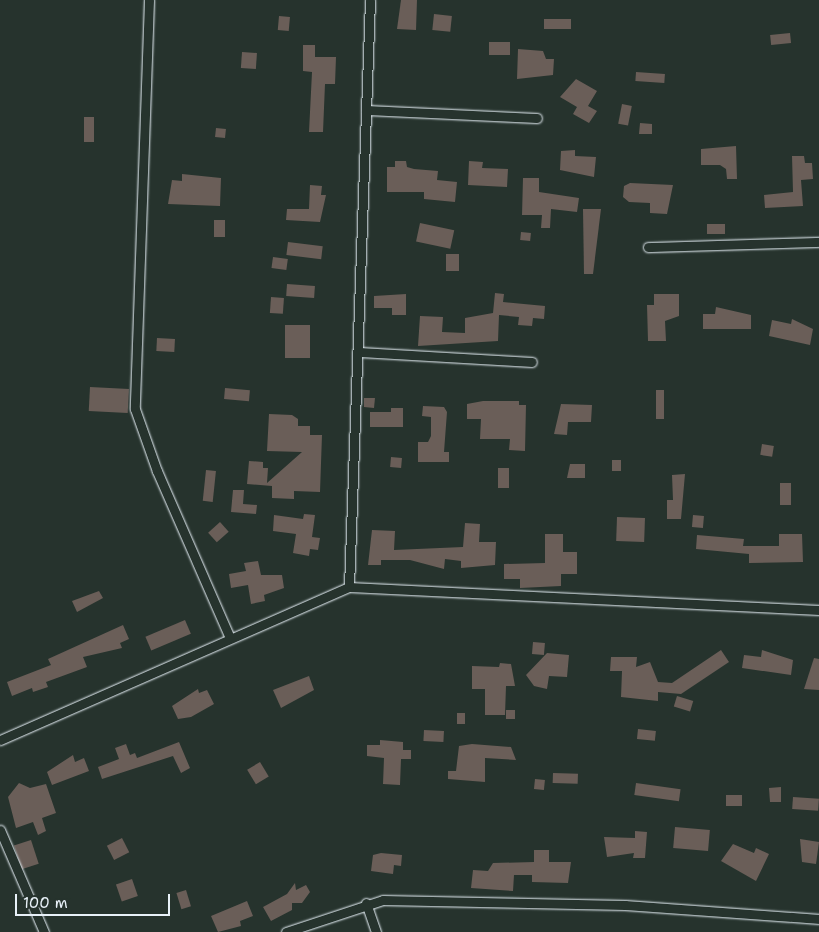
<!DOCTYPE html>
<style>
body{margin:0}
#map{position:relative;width:819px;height:932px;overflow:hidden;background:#26332d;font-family:"Shantell Sans",sans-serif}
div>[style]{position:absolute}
.building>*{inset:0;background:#6a5e58;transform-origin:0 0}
.roads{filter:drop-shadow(0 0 1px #e8f1f8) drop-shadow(0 0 1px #e8f1f8)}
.minor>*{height:9px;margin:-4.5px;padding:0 4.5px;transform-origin:4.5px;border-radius:4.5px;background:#26332d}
span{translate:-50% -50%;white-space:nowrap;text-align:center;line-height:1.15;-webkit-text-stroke:4px #26332d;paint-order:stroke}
.scale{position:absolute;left:15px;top:894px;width:155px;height:22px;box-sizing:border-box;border:2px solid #e8f1f8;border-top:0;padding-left:6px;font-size:15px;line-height:18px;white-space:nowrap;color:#e8f1f8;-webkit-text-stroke:4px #26332d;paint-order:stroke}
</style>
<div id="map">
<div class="building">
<i style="clip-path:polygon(401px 0,417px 0,416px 30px,397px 29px)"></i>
<i style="left:434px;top:14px;width:18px;height:16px;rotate:6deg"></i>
<i style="left:279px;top:16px;width:11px;height:14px;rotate:5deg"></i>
<i style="left:544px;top:19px;width:27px;height:10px"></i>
<i style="left:790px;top:33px;width:10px;height:20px;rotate:84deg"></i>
<i style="left:489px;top:42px;width:21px;height:13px"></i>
<i style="clip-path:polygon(303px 45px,315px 45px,315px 57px,336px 57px,335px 84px,325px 84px,323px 132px,309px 132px,312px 72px,303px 71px)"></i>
<i style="clip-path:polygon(518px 49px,543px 51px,546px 59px,554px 59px,553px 75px,517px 79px)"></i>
<i style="left:242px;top:52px;width:15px;height:16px;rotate:4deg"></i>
<i style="left:636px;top:72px;width:29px;height:9px;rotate:4deg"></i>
<i style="clip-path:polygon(576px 79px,597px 91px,588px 106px,597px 111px,589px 123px,573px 114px,577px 107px,560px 97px)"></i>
<i style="left:622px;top:104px;width:10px;height:20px;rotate:11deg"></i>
<i style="left:84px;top:117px;width:10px;height:25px"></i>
<i style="clip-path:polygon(640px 123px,652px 124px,652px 134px,639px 134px)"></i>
<i style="left:216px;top:128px;width:10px;height:9px;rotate:6deg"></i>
<i style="clip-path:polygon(736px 146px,737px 179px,727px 179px,726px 169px,720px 165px,701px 165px,701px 149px)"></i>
<i style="clip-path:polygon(575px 150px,575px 156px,596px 157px,594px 177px,560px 170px,561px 151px)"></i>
<i style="clip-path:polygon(792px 156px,804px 156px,805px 163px,812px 163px,813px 179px,801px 180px,803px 206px,765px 208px,764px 195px,793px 192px)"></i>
<i style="clip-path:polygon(395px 161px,406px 161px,407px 167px,414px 169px,438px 171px,437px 180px,457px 182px,455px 202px,424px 199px,424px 192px,387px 192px,387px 167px,395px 167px)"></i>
<i style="clip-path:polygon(469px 161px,483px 162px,482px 168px,508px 169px,507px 187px,468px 185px)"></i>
<i style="clip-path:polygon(182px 174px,221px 178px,220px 206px,168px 204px,172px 180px,182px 181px)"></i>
<i style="clip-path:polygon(523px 178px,539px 178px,539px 192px,579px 198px,577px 212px,551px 209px,550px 228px,541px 228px,542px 215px,522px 215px)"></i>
<i style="clip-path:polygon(630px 183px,673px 185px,667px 214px,650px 213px,650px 203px,629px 202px,623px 197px,624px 186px)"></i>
<i style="clip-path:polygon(310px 185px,322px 186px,321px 195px,326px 195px,320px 222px,286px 220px,287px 209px,309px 209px)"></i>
<i style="clip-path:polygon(583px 209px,601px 209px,593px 274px,584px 274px)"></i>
<i style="left:214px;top:220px;width:11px;height:17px"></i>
<i style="left:420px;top:223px;width:35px;height:19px;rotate:12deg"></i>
<i style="left:707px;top:224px;width:18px;height:10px"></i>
<i style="left:521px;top:232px;width:10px;height:8px;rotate:6deg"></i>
<i style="left:288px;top:242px;width:35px;height:13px;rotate:7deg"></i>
<i style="left:446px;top:254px;width:13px;height:17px"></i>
<i style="left:273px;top:257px;width:15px;height:11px;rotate:8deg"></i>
<i style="left:287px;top:284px;width:28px;height:12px;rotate:4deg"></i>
<i style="clip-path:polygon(495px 293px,504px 294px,503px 302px,545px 306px,544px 319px,533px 318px,532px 326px,518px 325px,519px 317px,499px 315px,498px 341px,418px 346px,420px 316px,443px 317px,442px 332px,465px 333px,465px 318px,493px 313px)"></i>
<i style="clip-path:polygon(406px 294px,406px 315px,392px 315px,392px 308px,374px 308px,374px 296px)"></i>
<i style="clip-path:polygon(654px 294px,679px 294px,679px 316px,665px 321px,666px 341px,648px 341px,647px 305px,654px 305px)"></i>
<i style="left:271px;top:297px;width:13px;height:16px;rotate:4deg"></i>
<i style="clip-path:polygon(716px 307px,751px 315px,751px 329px,703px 329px,703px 314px,715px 314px)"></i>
<i style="clip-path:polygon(792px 319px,813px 329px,810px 345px,769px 336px,772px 320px,791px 324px)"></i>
<i style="left:285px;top:325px;width:25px;height:33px"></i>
<i style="left:157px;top:338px;width:18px;height:13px;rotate:3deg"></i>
<i style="left:90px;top:387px;width:39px;height:24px;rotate:3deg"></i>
<i style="left:225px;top:388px;width:25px;height:11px;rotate:5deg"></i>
<i style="left:656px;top:390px;width:8px;height:29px"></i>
<i style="clip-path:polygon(364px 398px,375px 398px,374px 408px,364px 407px)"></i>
<i style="clip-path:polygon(483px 401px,519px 401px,519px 405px,526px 405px,525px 451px,509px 450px,510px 439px,480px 439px,481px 419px,467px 419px,467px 404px)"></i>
<i style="clip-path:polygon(561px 404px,592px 405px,591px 422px,568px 422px,567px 435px,554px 434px)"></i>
<i style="clip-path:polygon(423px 406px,444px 407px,447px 412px,444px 452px,449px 452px,449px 462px,418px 462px,418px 442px,428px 442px,431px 436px,431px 417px,422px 416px)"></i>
<i style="clip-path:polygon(391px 408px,403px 408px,403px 427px,370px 427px,370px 412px,391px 412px)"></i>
<i style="clip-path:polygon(269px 414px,292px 415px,298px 419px,298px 426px,310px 426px,310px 435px,322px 435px,320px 492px,294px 491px,294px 499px,272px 498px,272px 486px,247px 484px,249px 461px,263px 462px,263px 468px,268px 468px,267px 483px,302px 452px,267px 451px)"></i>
<i style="left:762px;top:444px;width:12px;height:11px;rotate:9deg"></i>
<i style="left:391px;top:457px;width:11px;height:10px;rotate:5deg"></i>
<i style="left:612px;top:460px;width:9px;height:11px"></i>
<i style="clip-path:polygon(570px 464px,585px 464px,585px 478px,567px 478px)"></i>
<i style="left:498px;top:468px;width:11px;height:20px"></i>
<i style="left:206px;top:470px;width:10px;height:31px;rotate:6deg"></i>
<i style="clip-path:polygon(685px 474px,681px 519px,667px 519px,667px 500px,673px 500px,672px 475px)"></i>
<i style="left:780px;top:483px;width:11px;height:22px"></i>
<i style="clip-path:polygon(233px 490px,244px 490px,243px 504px,257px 505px,256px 514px,231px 512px)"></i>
<i style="clip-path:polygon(304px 514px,315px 515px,312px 537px,320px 538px,318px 550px,310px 549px,309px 556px,293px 553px,296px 534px,273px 531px,274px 515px,303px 519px)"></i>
<i style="left:693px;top:515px;width:11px;height:12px;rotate:5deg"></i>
<i style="left:617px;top:517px;width:28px;height:24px;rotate:2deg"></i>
<i style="left:220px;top:522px;width:13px;height:16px;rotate:48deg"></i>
<i style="clip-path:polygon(465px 523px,480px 524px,479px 542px,496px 542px,495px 565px,461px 568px,461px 561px,445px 559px,444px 569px,410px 560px,381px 560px,381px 565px,368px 565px,372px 530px,395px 531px,394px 550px,463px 547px)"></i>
<i style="clip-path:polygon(545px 534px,563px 534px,563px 552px,577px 552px,577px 574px,561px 574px,561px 586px,520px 588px,520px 579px,504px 579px,504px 564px,545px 563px)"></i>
<i style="clip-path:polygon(779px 534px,802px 534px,803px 562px,749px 563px,749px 554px,696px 549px,697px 535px,744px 539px,743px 546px,779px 546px)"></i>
<i style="clip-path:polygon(258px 561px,261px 575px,282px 575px,284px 588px,264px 595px,265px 601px,251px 604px,248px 585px,231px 588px,229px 574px,246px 571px,244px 563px)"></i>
<i style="clip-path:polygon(99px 591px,103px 598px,77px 612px,72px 601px)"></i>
<i style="left:185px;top:620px;width:15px;height:43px;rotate:67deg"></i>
<i style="clip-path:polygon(123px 625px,129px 639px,120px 643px,122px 648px,83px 657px,87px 667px,46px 682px,48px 687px,33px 692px,32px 688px,12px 696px,7px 682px,51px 665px,48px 659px)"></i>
<i style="left:533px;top:642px;width:12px;height:12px;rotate:5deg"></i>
<i style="clip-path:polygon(721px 650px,729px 662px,681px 694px,658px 692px,658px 701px,621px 697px,622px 671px,610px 671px,611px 657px,637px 657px,636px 667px,650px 662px,658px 682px,672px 683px)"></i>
<i style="clip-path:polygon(762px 650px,793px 660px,791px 675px,742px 668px,744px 655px,761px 657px)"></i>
<i style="clip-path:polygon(547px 653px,569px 655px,567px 677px,549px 676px,547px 689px,534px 686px,526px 675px)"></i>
<i style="clip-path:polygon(814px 658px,819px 659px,819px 690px,804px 689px)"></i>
<i style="clip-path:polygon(500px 663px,511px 664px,515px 686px,506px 686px,505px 715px,485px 715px,485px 689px,472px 689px,472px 666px,499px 667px)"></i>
<i style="clip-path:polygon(309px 676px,314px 690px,281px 708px,273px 690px)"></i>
<i style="clip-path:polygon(198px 689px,199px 693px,207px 690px,214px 704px,191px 717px,178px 719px,172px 706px)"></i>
<i style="left:677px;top:696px;width:17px;height:11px;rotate:17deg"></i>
<i style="left:506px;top:710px;width:9px;height:9px"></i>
<i style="left:457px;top:713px;width:8px;height:11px"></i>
<i style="left:638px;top:729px;width:18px;height:10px;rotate:6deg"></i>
<i style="left:424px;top:730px;width:20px;height:11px;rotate:3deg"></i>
<i style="clip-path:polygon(380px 740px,403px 742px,403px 750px,411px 750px,411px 759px,401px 759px,400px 785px,383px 784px,384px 758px,367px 756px,367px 745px,380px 745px)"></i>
<i style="clip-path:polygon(179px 742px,190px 768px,181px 773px,173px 756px,102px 779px,98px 767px,119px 759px,115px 748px,126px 744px,130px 755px,135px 753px,137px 758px)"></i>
<i style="clip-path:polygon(472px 744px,511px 747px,516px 760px,485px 758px,485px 782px,448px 779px,448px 771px,456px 771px,459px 746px)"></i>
<i style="clip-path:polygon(73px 755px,75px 762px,84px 758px,89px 771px,52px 785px,47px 772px)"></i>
<i style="left:260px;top:762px;width:17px;height:15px;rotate:59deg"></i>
<i style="left:553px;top:773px;width:25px;height:10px;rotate:2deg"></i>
<i style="left:535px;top:779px;width:10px;height:10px;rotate:6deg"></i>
<i style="clip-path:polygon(19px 783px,30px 788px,46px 784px,56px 813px,42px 818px,46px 831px,38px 835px,33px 822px,16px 828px,8px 797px)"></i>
<i style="left:636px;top:783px;width:45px;height:12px;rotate:8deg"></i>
<i style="clip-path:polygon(781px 787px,781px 802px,770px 802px,769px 788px)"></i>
<i style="left:742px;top:795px;width:11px;height:16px;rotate:90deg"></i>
<i style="left:793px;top:797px;width:26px;height:12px;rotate:4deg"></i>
<i style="left:675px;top:827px;width:35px;height:21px;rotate:5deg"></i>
<i style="clip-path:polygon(635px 831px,647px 832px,645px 858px,633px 858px,634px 853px,607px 857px,604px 837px,635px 838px)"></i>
<i style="left:122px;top:838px;width:16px;height:17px;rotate:63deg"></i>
<i style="clip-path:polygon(800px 839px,819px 842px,816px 864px,802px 862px)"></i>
<i style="left:31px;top:840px;width:25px;height:18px;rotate:72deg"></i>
<i style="clip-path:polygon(733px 844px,754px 853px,756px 848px,769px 854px,756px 881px,721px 861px)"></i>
<i style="clip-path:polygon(534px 850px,549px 850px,549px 862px,571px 862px,568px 883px,532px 882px,532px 875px,514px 875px,513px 891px,471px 888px,473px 870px,488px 871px,493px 863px,534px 862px)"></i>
<i style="clip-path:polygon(381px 853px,402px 855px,401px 866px,394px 865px,393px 874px,371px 871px,373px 855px)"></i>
<i style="left:132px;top:879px;width:18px;height:17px;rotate:71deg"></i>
<i style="clip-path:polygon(295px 883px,296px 890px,306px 885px,310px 892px,302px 903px,292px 903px,292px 910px,271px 921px,263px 907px,287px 894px)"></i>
<i style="left:186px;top:890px;width:17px;height:10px;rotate:73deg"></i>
<i style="clip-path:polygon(247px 901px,253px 916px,240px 921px,241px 926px,218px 932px,211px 916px)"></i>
</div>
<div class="roads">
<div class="minor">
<i style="left:149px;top:0;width:409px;rotate:92deg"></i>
<i style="left:135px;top:409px;width:66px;rotate:70.5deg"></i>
<i style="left:157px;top:471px;width:182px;rotate:66.4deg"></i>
<i style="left:366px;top:110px;width:171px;rotate:2.7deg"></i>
<i style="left:648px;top:247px;width:171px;rotate:-1.7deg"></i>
<i style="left:360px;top:352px;width:172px;rotate:3.3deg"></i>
<i style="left:349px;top:587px;width:587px;rotate:-87.95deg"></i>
<i style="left:0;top:740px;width:381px;rotate:-23.7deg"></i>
<i style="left:349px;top:587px;width:471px;rotate:2.8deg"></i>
<i style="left:0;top:830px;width:111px;rotate:66.7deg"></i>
<i style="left:366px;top:903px;width:31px;rotate:71deg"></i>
<i style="left:286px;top:932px;width:102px;rotate:-18.3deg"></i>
<i style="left:383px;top:900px;width:242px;rotate:1.2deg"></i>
<i style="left:625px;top:905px;width:195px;rotate:4.1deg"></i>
</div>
</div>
<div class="scale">100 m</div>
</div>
